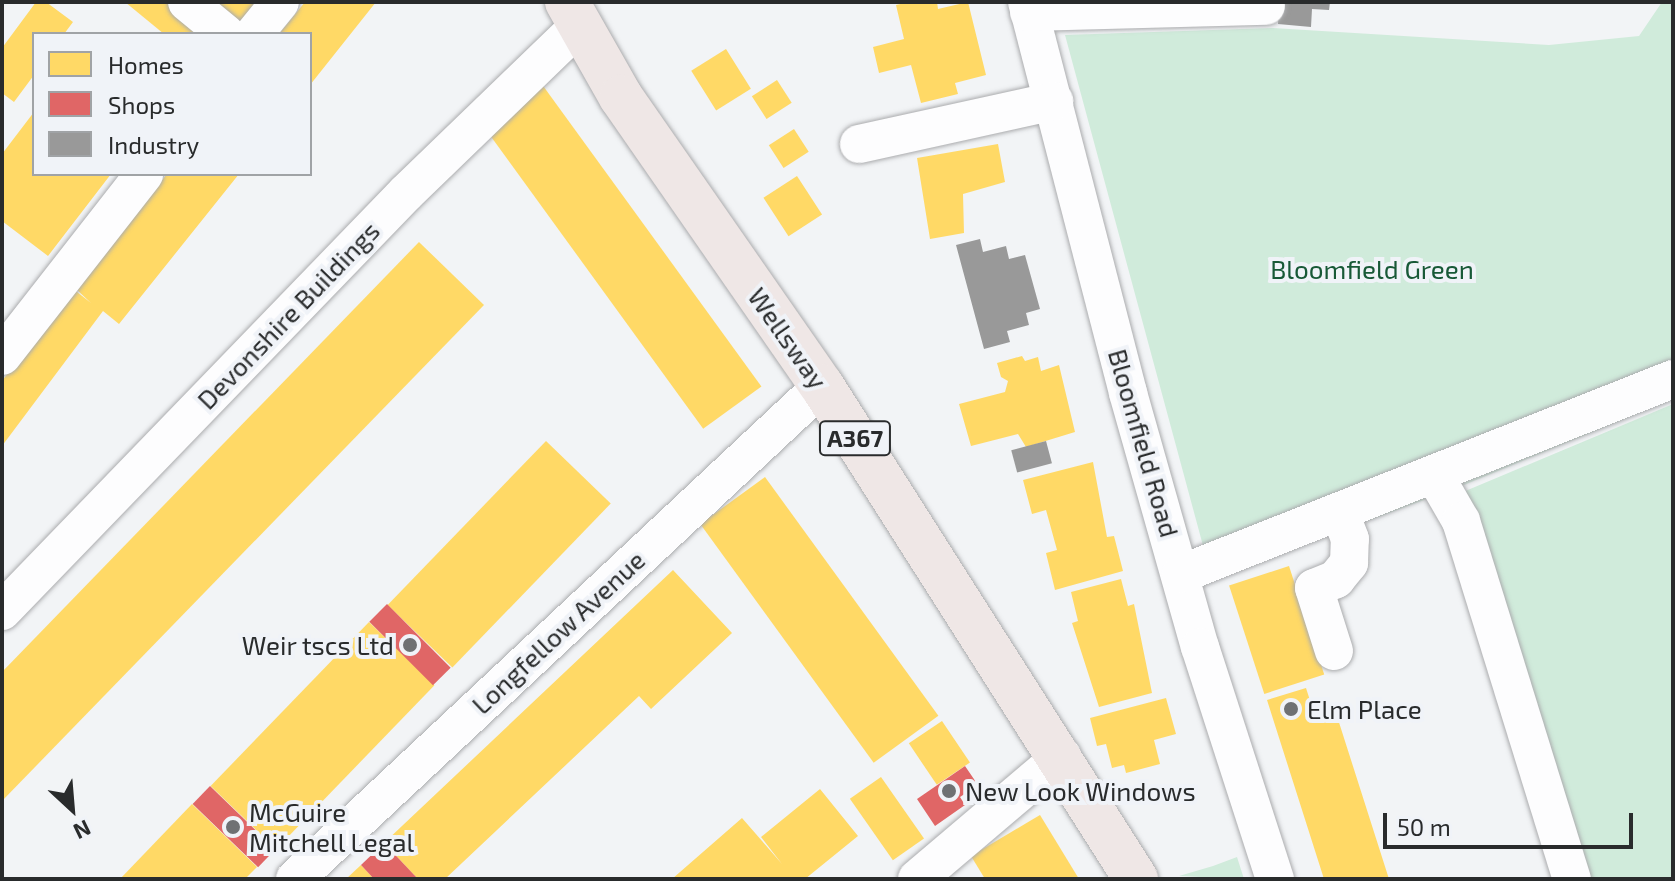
<!DOCTYPE html>
<style>
body{margin:0}
#map{position:relative;width:1675px;height:881px;overflow:hidden;background:#f2f4f6;font-family:"Exo 2",sans-serif}
div>[style]{position:absolute}
.green>*{inset:0;background:#d0ebdb}
.homes>*{inset:0;background:#ffd966;transform-origin:0 0}
.shops>*{inset:0;background:#e06666;transform-origin:0 0}
.industry>*{inset:0;background:#999;transform-origin:0 0}
.roads{filter:drop-shadow(0 0 2px #abacae) drop-shadow(0 0 2px #abacae)}
.minor>*{height:38px;margin:-19px;padding:0 19px;transform-origin:19px;border-radius:19px;background:#fdfdfe}
.major>*{height:44px;margin:-22px;padding:0 22px;transform-origin:22px;border-radius:22px;background:#efe7e6}
.dots>*{width:22px;height:22px;translate:-50% -50%;box-sizing:border-box;border:4px solid #f0f3f8;border-radius:50%}
span{translate:-50% -50%;white-space:nowrap;text-align:center;line-height:1.15;-webkit-text-stroke:8px #f0f3f8;paint-order:stroke}
.shield-label span{padding:2px 6px;background:#f0f3f8;border:2px solid;border-radius:6px;-webkit-text-stroke-width:0}
.shield-label{font-size:24px;color:#292b2c;font-weight:700}
.park-label{font-size:26px;color:#185937}
.street-label{font-size:26px;color:#292b2c}
.poi-label{font-size:26px;color:#292b2c}
.right{translate:-100% -50%;text-align:right}
.left{translate:0 -50%;text-align:left}
.frame{position:absolute;inset:0;border:4px solid #292b2c;pointer-events:none}
.legend{position:absolute;left:32px;top:32px;width:280px;height:144px;box-sizing:border-box;background:#f0f3f8;border:2px solid #a0a3a6;margin:0;padding:10px 14px;list-style:none;font-size:24px;color:#292b2c}
.legend li{display:flex;align-items:center;gap:16px;height:40px}
.legend b{width:40px;border:2px solid #a0a3a6}
.north{position:absolute;left:32px;top:769px;width:80px;height:80px;-webkit-text-stroke:6px #f0f3f8;paint-order:stroke;rotate:154deg;font-size:22px;font-weight:700;line-height:32px;text-align:center;color:#292b2c}
.north::after{content:'';display:block;margin:auto;width:28px;height:36px;background:#292b2c;clip-path:polygon(50% 0,100% 100%,50% 72%,0 100%)}
.scale{position:absolute;left:1383px;top:813px;width:250px;height:36px;box-sizing:border-box;border:4px solid #292b2c;border-top:0;padding-left:10px;font-size:24px;line-height:28px;white-space:nowrap;color:#292b2c;-webkit-text-stroke:6px #f0f3f8;paint-order:stroke}
</style>
<div id="map">
<div class="green">
<i style="clip-path:polygon(1662px 2px,1673px 2px,1673px 399px,1459px 487px,1212px 579px,1065px 35px,1273px 28px,1549px 45px,1639px 36px)"></i>
<i style="clip-path:polygon(1673px 404px,1673px 879px,1584px 879px,1463px 492px)"></i>
<i style="clip-path:polygon(1237px 857px,1244px 879px,1179px 876px,1213px 866px)"></i>
</div>
<div class="homes">
<i style="clip-path:polygon(36px 2px,46px 2px,73px 22px,64px 34px,34px 34px,34px 75px,14px 102px,2px 93px,2px 48px)"></i>
<i style="clip-path:polygon(125px 2px,179px 2px,209px 34px,164px 34px)"></i>
<i style="clip-path:polygon(208px 2px,261px 2px,243px 27px)"></i>
<i style="clip-path:polygon(305px 2px,376px 2px,310px 85px,310px 34px,279px 34px)"></i>
<i style="clip-path:polygon(909px 2px,937px 2px,938px 9px,968px 2px,986px 75px,955px 83px,958px 94px,921px 103px,911px 65px,879px 73px,873px 47px,904px 39px,896px 5px)"></i>
<i style="left:726px;top:49px;width:47px;height:41px;rotate:58deg"></i>
<i style="left:777px;top:80px;width:27px;height:30px;rotate:57deg"></i>
<i style="left:541px;top:83px;width:375px;height:72px;rotate:54deg"></i>
<i style="clip-path:polygon(34px 112px,34px 174px,111px 174px,48px 256px,2px 221px,2px 154px)"></i>
<i style="left:794px;top:129px;width:27px;height:30px;rotate:57deg"></i>
<i style="clip-path:polygon(998px 144px,1005px 182px,963px 194px,964px 233px,930px 239px,917px 158px)"></i>
<i style="clip-path:polygon(167px 174px,239px 174px,119px 324px,103px 311px,2px 446px,2px 381px,72px 288px,91px 303px,76px 289px)"></i>
<i style="left:797px;top:176px;width:46px;height:40px;rotate:57deg"></i>
<i style="clip-path:polygon(419px 242px,484px 305px,2px 801px,2px 672px)"></i>
<i style="clip-path:polygon(1022px 356px,1025px 361px,1038px 357px,1041px 371px,1059px 365px,1075px 432px,1026px 447px,1018px 434px,971px 446px,959px 404px,1005px 392px,1008px 381px,1001px 377px,997px 363px)"></i>
<i style="left:546px;top:441px;width:90px;height:228px;rotate:44deg"></i>
<i style="clip-path:polygon(1093px 462px,1107px 537px,1114px 536px,1123px 571px,1055px 590px,1046px 553px,1057px 550px,1046px 510px,1032px 514px,1023px 480px)"></i>
<i style="left:765px;top:477px;width:295px;height:80px;rotate:54deg"></i>
<i style="left:1289px;top:566px;width:114px;height:63px;rotate:72deg"></i>
<i style="clip-path:polygon(673px 570px,732px 633px,651px 709px,639px 696px,445px 879px,418px 879px,384px 843px)"></i>
<i style="clip-path:polygon(1121px 579px,1128px 606px,1134px 604px,1152px 693px,1099px 707px,1072px 623px,1078px 621px,1071px 592px)"></i>
<i style="left:369px;top:622px;width:91px;height:228px;rotate:44deg"></i>
<i style="clip-path:polygon(1306px 688px,1316px 719px,1336px 713px,1389px 879px,1324px 879px,1267px 700px)"></i>
<i style="clip-path:polygon(1166px 698px,1176px 734px,1154px 740px,1160px 764px,1126px 773px,1124px 765px,1112px 768px,1106px 744px,1097px 746px,1090px 718px)"></i>
<i style="left:942px;top:721px;width:50px;height:40px;rotate:56deg"></i>
<i style="left:881px;top:777px;width:75px;height:38px;rotate:55deg"></i>
<i style="clip-path:polygon(820px 789px,858px 836px,805px 879px,672px 879px,742px 818px,782px 864px,761px 837px)"></i>
<i style="clip-path:polygon(192px 804px,257px 867px,245px 879px,120px 879px)"></i>
<i style="clip-path:polygon(1040px 815px,1079px 879px,985px 879px,971px 856px)"></i>
<i style="clip-path:polygon(361px 865px,374px 879px,346px 879px)"></i>
</div>
<div class="shops">
<i style="left:387px;top:604px;width:90px;height:25px;rotate:45deg"></i>
<i style="clip-path:polygon(965px 766px,978px 785px,960px 797px,965px 805px,935px 826px,917px 799px)"></i>
<i style="left:210px;top:786px;width:91px;height:25px;rotate:44deg"></i>
<i style="clip-path:polygon(384px 843px,418px 879px,374px 879px,361px 865px)"></i>
</div>
<div class="industry">
<i style="clip-path:polygon(1279px 2px,1330px 2px,1329px 10px,1312px 9px,1311px 27px,1278px 24px)"></i>
<i style="clip-path:polygon(980px 239px,983px 252px,1006px 246px,1009px 259px,1025px 255px,1040px 309px,1026px 313px,1029px 325px,1007px 331px,1010px 342px,984px 349px,956px 245px)"></i>
<i style="left:1046px;top:441px;width:23px;height:36px;rotate:75deg"></i>
</div>
<div class="roads">
<div class="minor">
<i style="left:187px;top:2px;width:50px;rotate:39.4deg"></i>
<i style="left:1027px;top:2px;width:404px;rotate:75.5deg"></i>
<i style="left:1128px;top:393px;width:264px;rotate:74.2deg"></i>
<i style="left:1200px;top:647px;width:244px;rotate:72.1deg"></i>
<i style="left:1029px;top:12px;width:237px;rotate:-1.5deg"></i>
<i style="left:254px;top:34px;width:41px;rotate:-50.9deg"></i>
<i style="left:859px;top:144px;width:200px;rotate:-12.4deg"></i>
<i style="left:2px;top:356px;width:231px;rotate:-52deg"></i>
<i style="left:1435px;top:476px;width:52px;rotate:60deg"></i>
<i style="left:1461px;top:521px;width:375px;rotate:72.8deg"></i>
<i style="left:1181px;top:574px;width:529px;rotate:-21.62deg"></i>
<i style="left:2px;top:611px;width:581px;rotate:-45.98deg"></i>
<i style="left:406px;top:193px;width:242px;rotate:-44deg"></i>
<i style="left:1334px;top:651px;width:66px;rotate:-107.6deg"></i>
<i style="left:1314px;top:588px;width:24px;rotate:-22deg"></i>
<i style="left:1336px;top:579px;width:21px;rotate:-51deg"></i>
<i style="left:1349px;top:563px;width:24px;rotate:-88deg"></i>
<i style="left:1350px;top:539px;width:28px;rotate:-111deg"></i>
<i style="left:295px;top:879px;width:722px;rotate:-43.09deg"></i>
<i style="left:917px;top:879px;width:190px;rotate:-40.3deg"></i>
</div>
<div class="major">
<i style="left:567px;top:2px;width:109px;rotate:60.4deg"></i>
<i style="left:621px;top:97px;width:352px;rotate:55.2deg"></i>
<i style="left:822px;top:386px;width:585px;rotate:57.51deg"></i>
</div>
</div>
<div class="dots">
<i style="left:410px;top:645px;background:#6f7173"></i>
<i style="left:1291px;top:709px;background:#6f7173"></i>
<i style="left:949px;top:791px;background:#6f7173"></i>
<i style="left:233px;top:827px;background:#6f7173"></i>
</div>
<div class="shield-label">
<span style="left:855px;top:438px">A367</span>
</div>
<div class="park-label">
<span style="left:1372px;top:269px">Bloomfield Green</span>
</div>
<div class="street-label">
<span style="left:288px;top:315px;rotate:-46deg">Devonshire Buildings</span>
<span style="left:788px;top:338px;rotate:55deg">Wellsway</span>
<span style="left:1144px;top:443px;rotate:74deg">Bloomfield Road</span>
<span style="left:558px;top:632px;rotate:-43deg">Longfellow Avenue</span>
</div>
<div class="poi-label">
<span class="right" style="left:394px;top:645px">Weir tscs Ltd</span>
<span class="left" style="left:1307px;top:709px">Elm Place</span>
<span class="left" style="left:965px;top:791px">New Look Windows</span>
<span class="left" style="left:249px;top:827px">McGuire<br>Mitchell Legal</span>
</div>
<div class="frame"></div>
<ul class="legend">
<li><b style="height:22px;background:#ffd966"></b>Homes</li>
<li><b style="height:22px;background:#e06666"></b>Shops</li>
<li><b style="height:22px;background:#999"></b>Industry</li>
</ul>
<div class="north">N</div>
<div class="scale">50 m</div>
</div>
